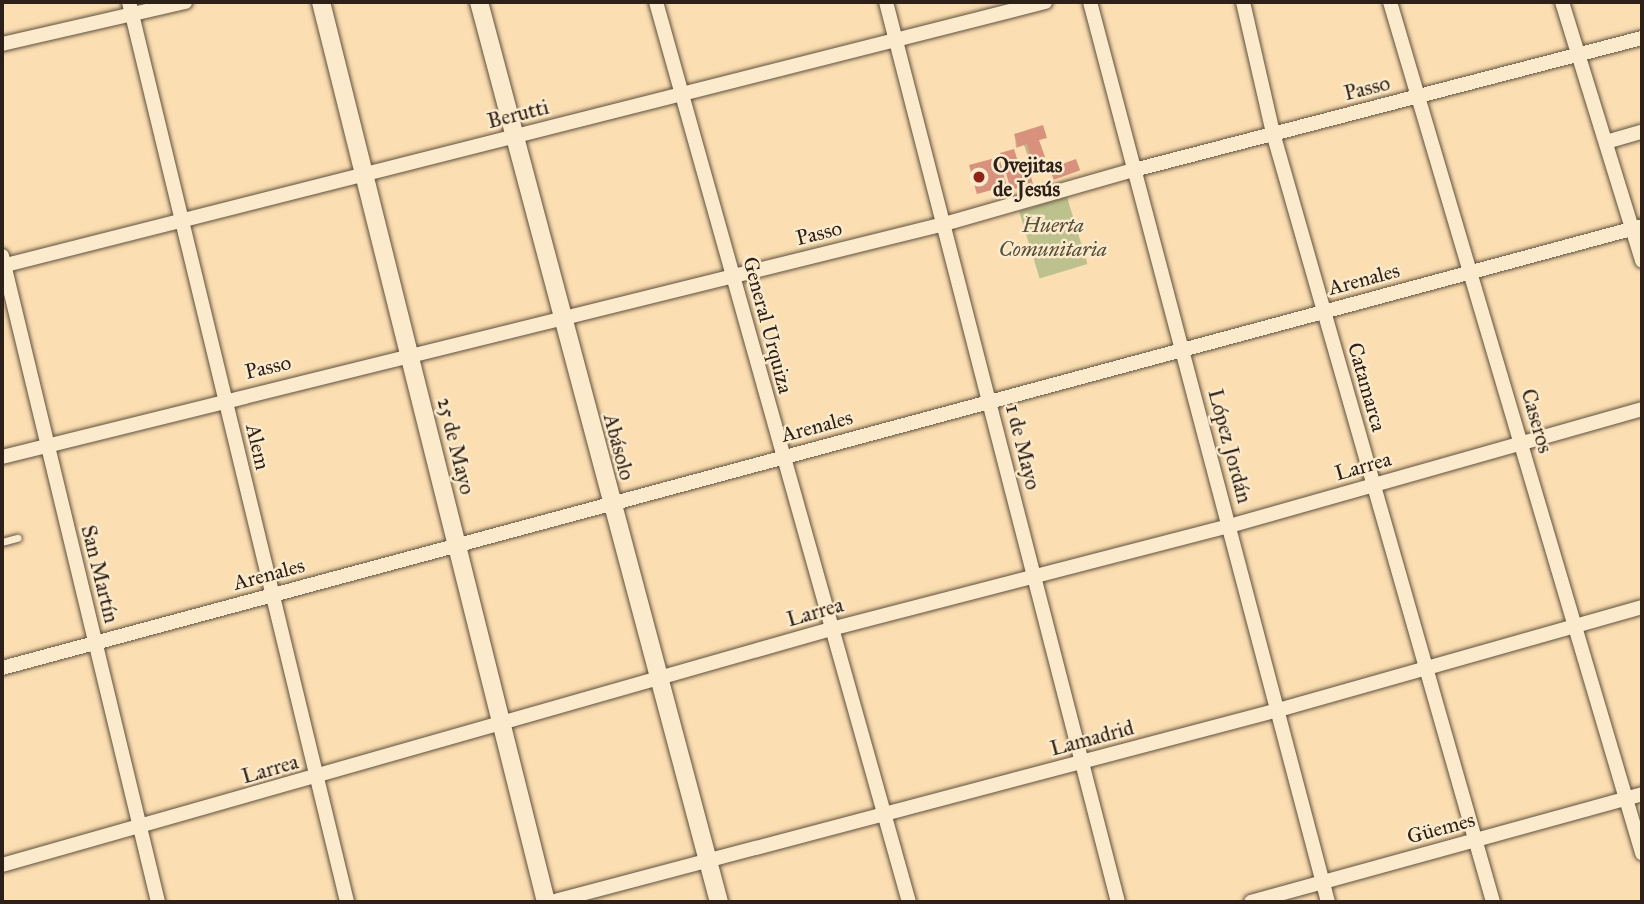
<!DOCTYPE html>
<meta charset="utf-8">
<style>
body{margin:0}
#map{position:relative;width:1644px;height:904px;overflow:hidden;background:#fbdeb1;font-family:"IM FELL Great Primer",serif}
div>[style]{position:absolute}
.green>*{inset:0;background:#bdc18d;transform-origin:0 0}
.shadow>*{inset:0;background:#0003}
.building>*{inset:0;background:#d8917d;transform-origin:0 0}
.roads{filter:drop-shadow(0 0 2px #60503e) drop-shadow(0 0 2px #60503e)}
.service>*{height:7px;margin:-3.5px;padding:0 3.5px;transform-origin:3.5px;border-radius:3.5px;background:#fceacc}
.minor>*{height:14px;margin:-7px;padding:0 7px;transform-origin:7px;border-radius:7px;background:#fceacc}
.tertiary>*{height:18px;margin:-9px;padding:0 9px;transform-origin:9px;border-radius:9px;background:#fceacc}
.dots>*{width:19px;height:19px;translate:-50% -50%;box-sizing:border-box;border:4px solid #fceacc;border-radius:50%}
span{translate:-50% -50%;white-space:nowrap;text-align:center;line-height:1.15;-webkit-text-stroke:5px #fceacc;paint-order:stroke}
.street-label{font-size:21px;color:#2d2018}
.poi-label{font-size:21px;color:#2d2018;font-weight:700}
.left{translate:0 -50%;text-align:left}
.park-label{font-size:21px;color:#58503b;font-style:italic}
.frame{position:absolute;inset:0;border:4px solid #2d2018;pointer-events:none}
</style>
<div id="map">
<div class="green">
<i style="left:1067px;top:197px;width:70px;height:50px;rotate:73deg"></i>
</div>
<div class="shadow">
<i style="clip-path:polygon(1015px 136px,1045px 137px,1038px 141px,1043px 156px,1030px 162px,1024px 145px,1016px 148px)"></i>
</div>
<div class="building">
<i style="clip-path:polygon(1043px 125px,1047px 138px,1039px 140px,1045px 157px,1032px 161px,1027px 144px,1018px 147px,1014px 134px)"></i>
<i style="clip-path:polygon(1014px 149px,1022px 175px,1030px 173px,1033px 184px,1011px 190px,1000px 153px)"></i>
<i style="left:999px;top:157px;width:30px;height:31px;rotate:75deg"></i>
<i style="left:1076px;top:159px;width:12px;height:28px;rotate:70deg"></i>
</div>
<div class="roads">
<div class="service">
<i style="left:2px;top:542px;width:16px;rotate:-15deg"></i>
</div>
<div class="minor">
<i style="left:129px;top:2px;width:926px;rotate:76.38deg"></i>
<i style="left:656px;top:2px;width:935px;rotate:74.3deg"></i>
<i style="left:886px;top:2px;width:929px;rotate:75.55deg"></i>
<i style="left:1090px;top:2px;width:931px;rotate:75.19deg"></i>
<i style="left:1243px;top:2px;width:134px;rotate:77.1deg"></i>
<i style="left:1273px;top:133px;width:800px;rotate:74.03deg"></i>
<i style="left:1390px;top:2px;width:888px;rotate:73.5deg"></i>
<i style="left:1562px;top:2px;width:271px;rotate:72.8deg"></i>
<i style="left:2px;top:44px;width:188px;rotate:-12.9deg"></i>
<i style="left:1606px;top:142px;width:37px;rotate:-16deg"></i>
<i style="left:2px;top:256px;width:665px;rotate:76.42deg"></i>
<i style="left:2px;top:266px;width:1076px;rotate:-14.2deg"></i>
<i style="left:2px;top:457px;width:970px;rotate:-13.89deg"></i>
<i style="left:944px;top:224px;width:198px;rotate:-15.9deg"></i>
<i style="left:1134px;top:170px;width:525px;rotate:-14.57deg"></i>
<i style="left:2px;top:668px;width:1699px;rotate:-15.08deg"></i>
<i style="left:2px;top:865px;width:862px;rotate:-15.89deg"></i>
<i style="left:831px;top:629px;width:411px;rotate:-14.5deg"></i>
<i style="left:1229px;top:526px;width:429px;rotate:-15.8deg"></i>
<i style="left:551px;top:902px;width:752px;rotate:-14.79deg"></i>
<i style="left:1278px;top:710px;width:378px;rotate:-15.8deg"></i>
<i style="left:1251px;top:902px;width:406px;rotate:-15.4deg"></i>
</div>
<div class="tertiary">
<i style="left:321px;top:2px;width:928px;rotate:75.96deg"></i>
<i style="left:479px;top:2px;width:931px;rotate:75.07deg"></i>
</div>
</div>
<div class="dots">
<i style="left:979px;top:177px;background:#8f2418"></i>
</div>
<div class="street-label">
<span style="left:1367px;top:88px;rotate:-14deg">Passo</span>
<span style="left:518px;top:114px;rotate:-14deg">Berutti</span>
<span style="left:819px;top:233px;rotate:-14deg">Passo</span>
<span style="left:1364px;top:279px;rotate:-15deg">Arenales</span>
<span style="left:768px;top:325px;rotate:75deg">General Urquiza</span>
<span style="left:268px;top:367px;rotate:-13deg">Passo</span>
<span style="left:1367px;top:387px;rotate:74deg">Catamarca</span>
<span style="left:1537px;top:421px;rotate:74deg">Caseros</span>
<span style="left:817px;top:426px;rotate:-15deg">Arenales</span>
<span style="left:456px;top:446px;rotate:76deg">25 de Mayo</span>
<span style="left:1230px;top:446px;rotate:75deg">López Jordán</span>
<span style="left:258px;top:447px;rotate:77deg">Alem</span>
<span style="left:619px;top:447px;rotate:75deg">Abásolo</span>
<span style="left:1023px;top:447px;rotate:76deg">1 de Mayo</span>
<span style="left:1363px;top:466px;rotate:-16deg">Larrea</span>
<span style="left:100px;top:574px;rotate:76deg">San Martín</span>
<span style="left:269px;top:574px;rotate:-15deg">Arenales</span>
<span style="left:815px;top:612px;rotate:-16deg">Larrea</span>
<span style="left:1092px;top:738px;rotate:-15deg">Lamadrid</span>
<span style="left:270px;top:769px;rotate:-16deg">Larrea</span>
<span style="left:1441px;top:828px;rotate:-15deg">Güemes</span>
</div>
<div class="poi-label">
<span class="left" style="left:993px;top:177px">Ovejitas<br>de Jesús</span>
</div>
<div class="park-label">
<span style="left:1053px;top:237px">Huerta<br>Comunitaria</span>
</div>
<div class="frame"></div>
</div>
